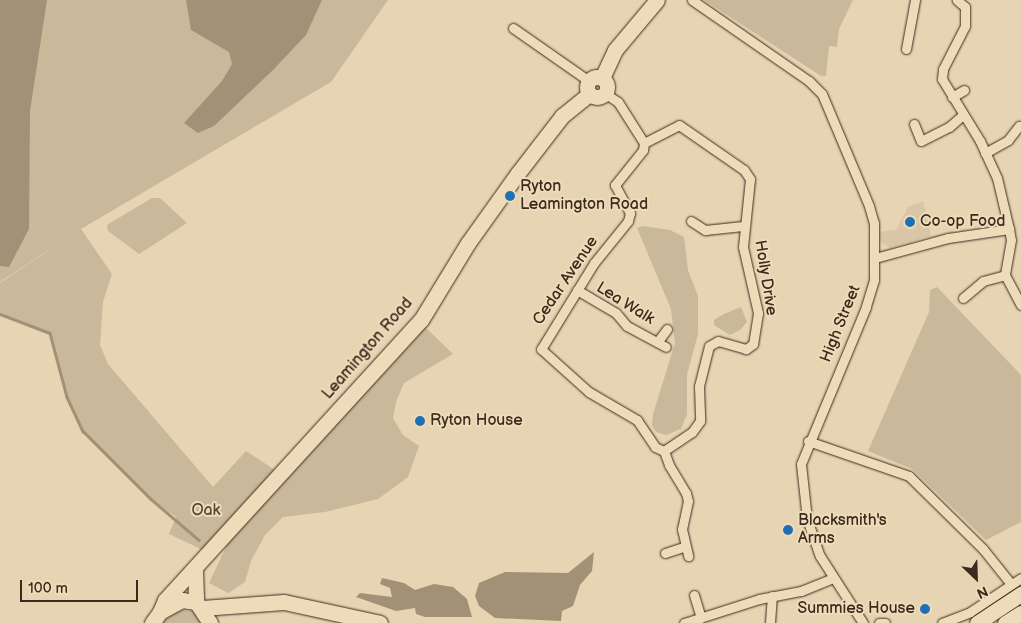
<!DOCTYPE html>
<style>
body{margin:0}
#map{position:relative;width:1021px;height:623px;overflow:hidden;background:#e7d4b3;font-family:"Balsamiq Sans",sans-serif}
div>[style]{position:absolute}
.built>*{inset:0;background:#d9c6a6}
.green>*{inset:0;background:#cab89a}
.water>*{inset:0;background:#a39177}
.stream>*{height:2.5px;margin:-1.25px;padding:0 1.25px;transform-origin:1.25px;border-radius:1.25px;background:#a39177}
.roads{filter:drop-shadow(0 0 1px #3b2a1e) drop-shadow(0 0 1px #3b2a1e)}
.minor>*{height:9px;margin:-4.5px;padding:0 4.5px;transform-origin:4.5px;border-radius:4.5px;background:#eedbb9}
.primary>*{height:15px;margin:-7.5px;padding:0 7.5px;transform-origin:7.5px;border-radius:7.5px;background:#eedbb9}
.primary>.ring{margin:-7.5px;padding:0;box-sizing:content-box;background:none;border:15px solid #eedbb9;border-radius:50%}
.trunk>*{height:15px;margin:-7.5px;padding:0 7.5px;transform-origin:7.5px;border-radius:7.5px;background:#eedbb9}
.dots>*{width:14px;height:14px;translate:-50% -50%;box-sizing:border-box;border:2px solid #eedbb9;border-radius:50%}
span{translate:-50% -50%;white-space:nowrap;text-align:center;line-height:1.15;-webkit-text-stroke:4px #eedbb9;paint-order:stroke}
.poi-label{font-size:16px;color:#3b2a1e}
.left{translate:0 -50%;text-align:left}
.right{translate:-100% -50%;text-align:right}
.street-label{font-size:16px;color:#3b2a1e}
.park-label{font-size:16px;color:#584637}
.north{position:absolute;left:951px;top:553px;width:50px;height:50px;-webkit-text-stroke:4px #eedbb9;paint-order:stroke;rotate:156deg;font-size:14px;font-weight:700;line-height:20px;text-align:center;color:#3b2a1e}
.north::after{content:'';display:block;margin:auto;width:18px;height:22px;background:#3b2a1e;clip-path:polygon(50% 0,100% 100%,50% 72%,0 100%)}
.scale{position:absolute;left:20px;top:580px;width:118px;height:22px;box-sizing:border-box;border:2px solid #3b2a1e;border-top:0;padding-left:6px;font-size:15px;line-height:18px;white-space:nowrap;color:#3b2a1e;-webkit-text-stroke:4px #eedbb9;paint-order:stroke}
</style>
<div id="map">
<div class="built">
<i style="clip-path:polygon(923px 201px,931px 236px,890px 248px,881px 242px,879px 232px,896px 230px,908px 207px)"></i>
</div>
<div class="green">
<i style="clip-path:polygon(0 0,388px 0,331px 82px,81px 229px,112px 274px,103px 302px,100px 345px,108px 364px,213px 487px,246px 451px,278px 472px,203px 550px,169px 534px,176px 517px,151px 499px,83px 431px,67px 397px,50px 333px,0 314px,0 283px,71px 235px,0 282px)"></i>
<i style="clip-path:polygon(704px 0,853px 0,839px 29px,837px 47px,829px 46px,826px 76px,821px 76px)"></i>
<i style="clip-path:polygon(152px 198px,160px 198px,187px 223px,139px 254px,108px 231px,107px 225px)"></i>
<i style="clip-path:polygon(643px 226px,670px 230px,684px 237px,688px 270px,698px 296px,698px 334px,687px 375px,687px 414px,681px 429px,666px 435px,656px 432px,652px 425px,653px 414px,675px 343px,671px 309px,637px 228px)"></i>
<i style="clip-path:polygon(937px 287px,1021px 375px,1021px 522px,986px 540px,912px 469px,868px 451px,929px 312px,930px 290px)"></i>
<i style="clip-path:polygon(741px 307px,747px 322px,740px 330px,730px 335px,714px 325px,714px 320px,724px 314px)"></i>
<i style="clip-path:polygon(425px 327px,453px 354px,404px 383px,396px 402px,393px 418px,403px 435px,419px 446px,408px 477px,378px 499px,325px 512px,283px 517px,265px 535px,251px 561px,245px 582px,228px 593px,209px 583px,233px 532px)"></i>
<i style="clip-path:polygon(175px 609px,195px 612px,201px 623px,159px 623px)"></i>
</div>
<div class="water">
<i style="clip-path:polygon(0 0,47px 0,30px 111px,29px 229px,9px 267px,0 266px)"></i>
<i style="clip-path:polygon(186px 0,322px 0,306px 35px,273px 70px,214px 126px,198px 133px,184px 123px,222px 81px,232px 64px,229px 52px,191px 30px)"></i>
<i style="clip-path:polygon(594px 552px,592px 571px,580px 585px,573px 606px,562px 611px,561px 621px,495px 618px,479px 606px,475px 596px,479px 583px,505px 572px,568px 573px)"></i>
<i style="clip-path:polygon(382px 578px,404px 583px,415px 590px,434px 584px,453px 587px,467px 599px,472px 617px,425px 617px,416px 614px,415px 608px,396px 611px,356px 597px,360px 593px,392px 597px,390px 588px,380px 584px)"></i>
</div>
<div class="stream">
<i style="left:0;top:314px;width:53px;rotate:20.8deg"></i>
<i style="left:50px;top:333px;width:66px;rotate:75.1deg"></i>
<i style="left:67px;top:397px;width:38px;rotate:65deg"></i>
<i style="left:83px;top:431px;width:96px;rotate:45deg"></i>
<i style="left:151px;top:499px;width:63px;rotate:40.5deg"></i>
</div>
<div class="roads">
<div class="minor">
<i style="left:692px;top:0;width:142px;rotate:34.7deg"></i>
<i style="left:809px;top:81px;width:18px;rotate:45deg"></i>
<i style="left:822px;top:94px;width:121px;rotate:67.2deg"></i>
<i style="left:869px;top:206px;width:18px;rotate:74deg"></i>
<i style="left:874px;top:223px;width:57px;rotate:90deg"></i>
<i style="left:874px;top:280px;width:28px;rotate:107deg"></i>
<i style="left:866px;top:307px;width:170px;rotate:112.5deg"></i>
<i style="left:801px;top:464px;width:55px;rotate:83.8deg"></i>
<i style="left:807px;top:519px;width:39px;rotate:71deg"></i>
<i style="left:820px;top:556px;width:80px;rotate:57.3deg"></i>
<i style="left:513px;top:28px;width:93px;rotate:34.9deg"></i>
<i style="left:906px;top:49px;width:50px;rotate:-79.6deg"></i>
<i style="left:606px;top:94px;width:14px;rotate:34deg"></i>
<i style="left:618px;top:102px;width:49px;rotate:57.6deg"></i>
<i style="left:644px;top:143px;width:39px;rotate:-27deg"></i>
<i style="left:679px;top:125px;width:79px;rotate:34.7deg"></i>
<i style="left:744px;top:170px;width:11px;rotate:56deg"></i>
<i style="left:750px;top:179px;width:68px;rotate:95.9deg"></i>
<i style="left:743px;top:247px;width:68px;rotate:77.2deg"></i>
<i style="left:758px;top:313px;width:31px;rotate:99deg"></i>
<i style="left:753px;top:344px;width:9px;rotate:144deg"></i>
<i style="left:746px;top:349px;width:29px;rotate:-164deg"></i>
<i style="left:718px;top:341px;width:10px;rotate:151deg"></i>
<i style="left:709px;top:346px;width:41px;rotate:104deg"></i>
<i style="left:699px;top:386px;width:35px;rotate:88deg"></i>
<i style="left:700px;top:421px;width:14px;rotate:126deg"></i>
<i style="left:692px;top:432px;width:34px;rotate:146deg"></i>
<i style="left:952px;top:97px;width:14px;rotate:-30deg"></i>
<i style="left:914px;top:124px;width:18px;rotate:68deg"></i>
<i style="left:921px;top:141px;width:31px;rotate:-27deg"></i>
<i style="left:949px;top:127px;width:18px;rotate:-41deg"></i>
<i style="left:644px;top:143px;width:7px;rotate:98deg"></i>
<i style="left:643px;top:150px;width:45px;rotate:128.7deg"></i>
<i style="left:615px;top:185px;width:32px;rotate:62deg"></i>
<i style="left:630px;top:213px;width:8px;rotate:104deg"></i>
<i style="left:628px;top:221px;width:54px;rotate:129deg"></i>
<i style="left:594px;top:263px;width:101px;rotate:121.6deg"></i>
<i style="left:541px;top:349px;width:64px;rotate:41.9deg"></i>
<i style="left:589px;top:392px;width:56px;rotate:30.3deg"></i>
<i style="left:637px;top:420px;width:32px;rotate:56deg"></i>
<i style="left:655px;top:447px;width:10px;rotate:24deg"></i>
<i style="left:985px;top:153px;width:26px;rotate:-29deg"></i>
<i style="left:1008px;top:140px;width:18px;rotate:-52deg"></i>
<i style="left:691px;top:221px;width:17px;rotate:33deg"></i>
<i style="left:705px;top:230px;width:38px;rotate:-6deg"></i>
<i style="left:1009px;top:229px;width:11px;rotate:80deg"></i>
<i style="left:1011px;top:240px;width:36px;rotate:100deg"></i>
<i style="left:1005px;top:275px;width:34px;rotate:62deg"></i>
<i style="left:875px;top:258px;width:76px;rotate:-15.3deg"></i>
<i style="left:948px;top:238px;width:62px;rotate:-8.4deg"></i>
<i style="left:1009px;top:229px;width:52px;rotate:-103.2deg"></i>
<i style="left:997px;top:178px;width:41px;rotate:-114.7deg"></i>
<i style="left:980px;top:141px;width:73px;rotate:-121.5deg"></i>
<i style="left:942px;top:79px;width:10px;rotate:-84deg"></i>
<i style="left:943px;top:69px;width:48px;rotate:-62.9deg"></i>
<i style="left:965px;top:26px;width:19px;rotate:-90deg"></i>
<i style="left:965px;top:7px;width:11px;rotate:-139deg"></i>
<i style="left:577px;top:290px;width:45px;rotate:30.5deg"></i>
<i style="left:616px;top:313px;width:17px;rotate:50deg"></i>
<i style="left:627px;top:326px;width:44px;rotate:28.3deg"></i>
<i style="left:963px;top:298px;width:26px;rotate:-40deg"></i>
<i style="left:983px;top:281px;width:23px;rotate:-15deg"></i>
<i style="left:658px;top:341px;width:15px;rotate:-53deg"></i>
<i style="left:808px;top:441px;width:107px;rotate:19.1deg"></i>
<i style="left:909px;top:476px;width:104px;rotate:44.6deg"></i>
<i style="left:983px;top:549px;width:45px;rotate:51.3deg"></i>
<i style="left:664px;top:451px;width:15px;rotate:70deg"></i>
<i style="left:669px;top:465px;width:33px;rotate:59deg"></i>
<i style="left:686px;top:493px;width:8px;rotate:76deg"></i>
<i style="left:688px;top:501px;width:29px;rotate:102deg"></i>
<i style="left:682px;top:529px;width:28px;rotate:77deg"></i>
<i style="left:665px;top:553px;width:20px;rotate:-18deg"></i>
<i style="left:694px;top:595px;width:24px;rotate:73deg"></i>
<i style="left:684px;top:623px;width:79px;rotate:-17.7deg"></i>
<i style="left:759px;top:599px;width:43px;rotate:-10.8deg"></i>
<i style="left:801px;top:591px;width:35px;rotate:-22deg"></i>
<i style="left:770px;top:623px;width:27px;rotate:-86deg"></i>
<i style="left:879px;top:623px;width:6px"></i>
<i style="left:942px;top:623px;width:30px;rotate:-21deg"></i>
<i style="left:970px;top:612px;width:61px;rotate:-33.7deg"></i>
</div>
<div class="primary">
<i class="ring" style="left:587px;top:77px;width:5px;height:5px"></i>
<i style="left:602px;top:78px;width:31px;rotate:-65deg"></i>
<i style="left:615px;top:50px;width:65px;rotate:-50deg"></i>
<i style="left:195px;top:569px;width:33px;rotate:88deg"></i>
<i style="left:160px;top:612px;width:13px;rotate:-67deg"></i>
<i style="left:165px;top:600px;width:379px;rotate:-47.6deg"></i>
<i style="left:421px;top:320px;width:90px;rotate:-58.6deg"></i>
<i style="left:468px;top:243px;width:86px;rotate:-54.5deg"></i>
<i style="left:518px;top:173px;width:72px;rotate:-52.3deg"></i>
<i style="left:562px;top:116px;width:35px;rotate:-39deg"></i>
</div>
<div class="trunk">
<i style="left:202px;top:608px;width:82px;rotate:-4.2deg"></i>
<i style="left:284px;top:602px;width:98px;rotate:12.3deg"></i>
<i style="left:152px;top:623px;width:14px;rotate:-54deg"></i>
<i style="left:160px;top:612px;width:25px;rotate:-29deg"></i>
<i style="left:182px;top:600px;width:14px;rotate:8deg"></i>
<i style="left:196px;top:602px;width:25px;rotate:56deg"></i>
<i style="left:977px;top:623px;width:53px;rotate:-33.4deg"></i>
<i style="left:1005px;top:623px;width:19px;rotate:-32deg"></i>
</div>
</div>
<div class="dots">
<i style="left:510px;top:196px;background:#1f6fb2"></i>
<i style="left:910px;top:222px;background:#1f6fb2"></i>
<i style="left:420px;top:421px;background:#1f6fb2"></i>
<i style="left:788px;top:530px;background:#1f6fb2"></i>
<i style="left:925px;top:609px;background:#1f6fb2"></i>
</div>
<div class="poi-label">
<span class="left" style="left:520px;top:196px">Ryton<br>Leamington Road</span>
<span class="left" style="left:920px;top:222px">Co-op Food</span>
<span class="left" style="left:430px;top:421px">Ryton House</span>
<span class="left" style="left:798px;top:530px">Blacksmith's<br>Arms</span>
<span class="right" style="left:915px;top:609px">Summies House</span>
</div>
<div class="street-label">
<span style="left:765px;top:278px;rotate:81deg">Holly Drive</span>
<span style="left:566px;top:281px;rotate:-56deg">Cedar Avenue</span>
<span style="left:625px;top:304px;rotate:32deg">Lea Walk</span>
<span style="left:841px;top:324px;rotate:-68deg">High Street</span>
<span style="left:368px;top:349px;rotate:-49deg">Leamington Road</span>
</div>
<div class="park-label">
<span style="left:206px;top:511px">Oak</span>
</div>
<div class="north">N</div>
<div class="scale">100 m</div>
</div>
